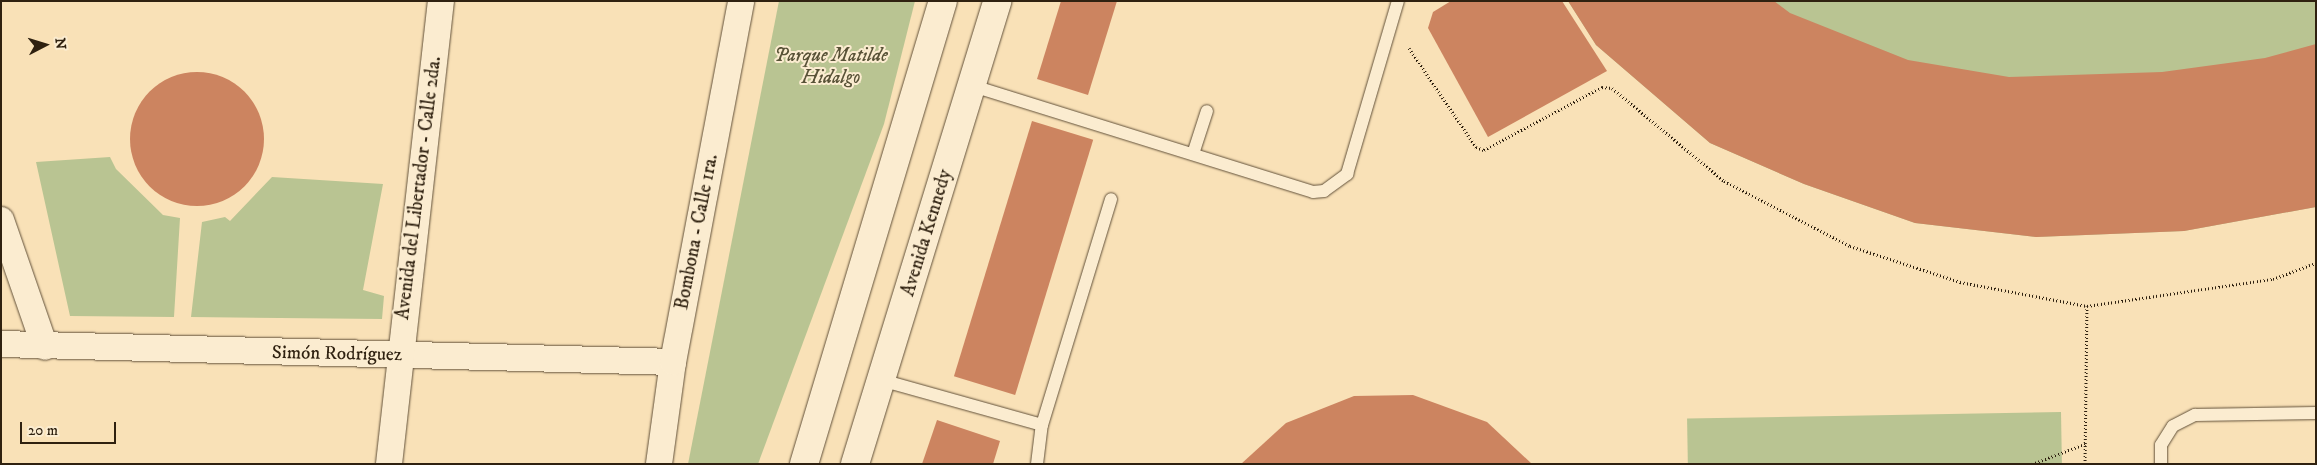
<!DOCTYPE html>
<meta charset="utf-8">
<style>
body{margin:0}
#map{position:relative;width:2317px;height:465px;overflow:hidden;background:#f9e1b7;font-family:"IM FELL DW Pica",serif}
div>[style]{position:absolute}
.green>*{inset:0;background:#b9c492;transform-origin:0 0}
.building>*{inset:0;background:#cc8460;transform-origin:0 0}
.round{border-radius:50%}
.path>*{height:3px;margin-top:-1.5px;transform-origin:0;background:repeating-linear-gradient(90deg,#2f2110 0 1px,transparent 0 3.5px)}
.roads{filter:drop-shadow(0 0 1px #62513a) drop-shadow(0 0 1px #62513a)}
.service>*{height:12px;margin:-6px;padding:0 6px;transform-origin:6px;border-radius:6px;background:#fbecd0}
.minor>*{height:26px;margin:-13px;padding:0 13px;transform-origin:13px;border-radius:13px;background:#fbecd0}
.secondary>*{height:28px;margin:-14px;padding:0 14px;transform-origin:14px;border-radius:14px;background:#fbecd0}
span{translate:-50% -50%;white-space:nowrap;text-align:center;line-height:1.15;-webkit-text-stroke:4px #fbecd0;paint-order:stroke}
.park-label{font-size:19px;color:#585237;font-style:italic}
.street-label{font-size:19px;color:#2f2110}
.frame{position:absolute;inset:0;border:2px solid #2f2110;pointer-events:none}
.north{position:absolute;left:20px;top:20px;width:50px;height:50px;-webkit-text-stroke:4px #fbecd0;paint-order:stroke;rotate:85deg;font-size:14px;font-weight:700;line-height:20px;text-align:center;color:#2f2110}
.north::after{content:'';display:block;margin:auto;width:18px;height:22px;background:#2f2110;clip-path:polygon(50% 0,100% 100%,50% 72%,0 100%)}
.scale{position:absolute;left:20px;top:422px;width:96px;height:22px;box-sizing:border-box;border:2px solid #2f2110;border-top:0;padding-left:6px;font-size:15px;line-height:18px;white-space:nowrap;color:#2f2110;-webkit-text-stroke:4px #fbecd0;paint-order:stroke}
</style>
<div id="map">
<div class="green">
<i style="clip-path:polygon(779px 1px,915px 1px,884px 124px,758px 464px,688px 464px)"></i>
<i style="clip-path:polygon(1568px 1px,2316px 1px,2316px 207px,2184px 231px,2036px 237px,1915px 223px,1804px 184px,1710px 143px,1596px 45px)"></i>
<i style="clip-path:polygon(110px 157px,116px 169px,163px 215px,180px 218px,174px 317px,70px 316px,36px 162px)"></i>
<i style="clip-path:polygon(272px 177px,383px 184px,363px 290px,384px 296px,382px 319px,191px 317px,202px 222px,225px 217px,230px 221px)"></i>
<i style="left:2061px;top:412px;width:52px;height:374px;rotate:89deg"></i>
</div>
<div class="building">
<i style="clip-path:polygon(1061px 1px,1117px 1px,1088px 95px,1037px 79px)"></i>
<i style="clip-path:polygon(1451px 1px,1562px 1px,1607px 71px,1488px 137px,1428px 28px,1433px 12px)"></i>
<i style="clip-path:polygon(1568px 1px,1774px 1px,1790px 13px,1908px 60px,2009px 77px,2162px 72px,2265px 58px,2316px 44px,2316px 207px,2184px 231px,2036px 237px,1915px 223px,1804px 184px,1710px 143px,1596px 45px)"></i>
<i class="round" style="left:130px;top:72px;width:134px;height:134px"></i>
<i style="left:1032px;top:121px;width:64px;height:267px;rotate:17deg"></i>
<i style="clip-path:polygon(1413px 395px,1487px 422px,1532px 464px,1241px 464px,1286px 423px,1354px 396px)"></i>
<i style="clip-path:polygon(937px 420px,1000px 441px,993px 464px,922px 464px)"></i>
</div>
<div class="path">
<i style="left:1409px;top:48px;width:120px;rotate:55.9deg"></i>
<i style="left:1476px;top:147px;width:9px;rotate:21deg"></i>
<i style="left:1484px;top:150px;width:134px;rotate:-28.1deg"></i>
<i style="left:1602px;top:87px;width:10px;rotate:6deg"></i>
<i style="left:1612px;top:88px;width:146px;rotate:39.7deg"></i>
<i style="left:1724px;top:181px;width:142px;rotate:27.3deg"></i>
<i style="left:1850px;top:246px;width:116px;rotate:18.1deg"></i>
<i style="left:1960px;top:282px;width:129px;rotate:10.7deg"></i>
<i style="left:2087px;top:306px;width:188px;rotate:-8.3deg"></i>
<i style="left:2273px;top:279px;width:46px;rotate:-20.4deg"></i>
<i style="left:2032px;top:464px;width:57px;rotate:-20.7deg"></i>
<i style="left:2085px;top:464px;width:158px;rotate:-89.3deg"></i>
</div>
<div class="roads">
<div class="service">
<i style="left:973px;top:86px;width:356px;rotate:17.3deg"></i>
<i style="left:1313px;top:192px;width:11px;rotate:-5deg"></i>
<i style="left:1324px;top:191px;width:29px;rotate:-36deg"></i>
<i style="left:1347px;top:174px;width:180px;rotate:-73.6deg"></i>
<i style="left:1193px;top:154px;width:45px;rotate:-72deg"></i>
<i style="left:881px;top:380px;width:167px;rotate:15.6deg"></i>
<i style="left:1042px;top:425px;width:236px;rotate:-73deg"></i>
<i style="left:1037px;top:464px;width:39px;rotate:-83deg"></i>
<i style="left:2161px;top:464px;width:19px;rotate:-90deg"></i>
<i style="left:2161px;top:445px;width:22px;rotate:-58deg"></i>
<i style="left:2173px;top:426px;width:25px;rotate:-27deg"></i>
<i style="left:2195px;top:415px;width:121px;rotate:-0.9deg"></i>
</div>
<div class="minor">
<i style="left:1px;top:220px;width:134px;rotate:70.9deg"></i>
<i style="left:1px;top:344px;width:672px;rotate:1.53deg"></i>
<i style="left:389px;top:464px;width:466px;rotate:-83.6deg"></i>
<i style="left:659px;top:464px;width:103px;rotate:-82.2deg"></i>
<i style="left:673px;top:362px;width:367px;rotate:-79.3deg"></i>
</div>
<div class="secondary">
<i style="left:804px;top:464px;width:483px;rotate:-73.3deg"></i>
<i style="left:855px;top:464px;width:484px;rotate:-72.9deg"></i>
</div>
</div>
<div class="park-label">
<span style="left:831px;top:67px">Parque Matilde<br>Hidalgo</span>
</div>
<div class="street-label">
<span style="left:419px;top:188px;rotate:-83deg">Avenida del Libertador - Calle 2da.</span>
<span style="left:697px;top:232px;rotate:-79deg">Bombona - Calle 1ra.</span>
<span style="left:927px;top:233px;rotate:-73deg">Avenida Kennedy</span>
<span style="left:337px;top:354px;rotate:1deg">Simón Rodríguez</span>
</div>
<div class="frame"></div>
<div class="north">N</div>
<div class="scale">20 m</div>
</div>
